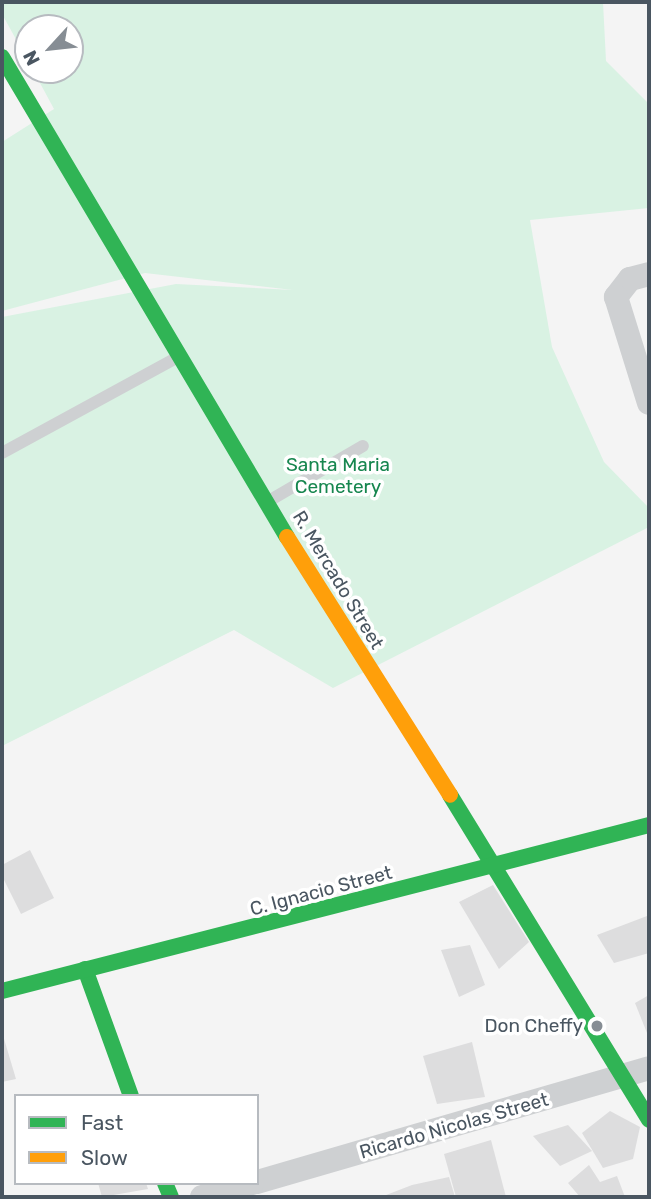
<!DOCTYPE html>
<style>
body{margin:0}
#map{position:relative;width:651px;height:1199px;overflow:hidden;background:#f4f4f4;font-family:Rubik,sans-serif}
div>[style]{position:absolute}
.green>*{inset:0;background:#d9f2e3}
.building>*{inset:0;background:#ddddde}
.lane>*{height:12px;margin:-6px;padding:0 6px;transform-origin:6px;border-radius:6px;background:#ced0d2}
.street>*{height:24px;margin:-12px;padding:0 12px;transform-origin:12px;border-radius:12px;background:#ced0d2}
.fast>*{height:16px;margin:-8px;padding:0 8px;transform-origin:8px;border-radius:8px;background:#30b455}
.slow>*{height:16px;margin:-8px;padding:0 8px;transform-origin:8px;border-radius:8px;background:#ff9f0a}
.dots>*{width:19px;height:19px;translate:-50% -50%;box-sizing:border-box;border:4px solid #fff;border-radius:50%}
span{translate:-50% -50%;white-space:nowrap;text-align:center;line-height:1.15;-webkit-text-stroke:7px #fff;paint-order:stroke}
.park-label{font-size:19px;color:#17864f}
.street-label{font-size:19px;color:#4a5661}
.poi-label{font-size:19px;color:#4a5661}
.right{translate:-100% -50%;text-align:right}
.frame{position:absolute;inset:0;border:4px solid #4a5661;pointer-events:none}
.legend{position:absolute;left:14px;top:1094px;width:245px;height:91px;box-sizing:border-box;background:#fff;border:2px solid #b7bbc0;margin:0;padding:9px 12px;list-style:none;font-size:21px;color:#4a5661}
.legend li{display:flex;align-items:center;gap:14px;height:35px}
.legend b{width:35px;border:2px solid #b7bbc0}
.north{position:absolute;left:14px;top:14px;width:70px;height:70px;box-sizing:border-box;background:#fff;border:2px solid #b7bbc0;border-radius:50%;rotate:243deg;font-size:19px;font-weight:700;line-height:28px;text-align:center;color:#4a5661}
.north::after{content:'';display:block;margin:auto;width:24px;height:32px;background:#868d94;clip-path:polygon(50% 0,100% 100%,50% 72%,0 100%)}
</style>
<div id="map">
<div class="green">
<i style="clip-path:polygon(2px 2px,603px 2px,606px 61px,649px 104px,649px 208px,530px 220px,552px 347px,604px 462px,649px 508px,649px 527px,333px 688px,234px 630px,2px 746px,2px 317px,176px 284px,293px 290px,145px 273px,2px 311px,2px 142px,54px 109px,33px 70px,70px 70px,70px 28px,28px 28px,28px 61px,2px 14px)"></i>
</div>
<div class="building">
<i style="clip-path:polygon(30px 850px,54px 898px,21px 914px,2px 876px,2px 865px)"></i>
<i style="clip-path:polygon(493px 885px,529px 942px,499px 969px,459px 902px)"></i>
<i style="clip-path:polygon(647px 916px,649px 953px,614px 963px,597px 935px)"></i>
<i style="clip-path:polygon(470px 945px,485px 985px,459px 997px,441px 950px)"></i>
<i style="clip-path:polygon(649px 995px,649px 1038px,635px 1003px)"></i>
<i style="clip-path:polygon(2px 1032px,16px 1079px,2px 1082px)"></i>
<i style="clip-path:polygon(472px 1042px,485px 1097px,437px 1104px,423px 1056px)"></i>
<i style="clip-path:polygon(610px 1111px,640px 1127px,633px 1159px,603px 1168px,582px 1133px)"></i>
<i style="clip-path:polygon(568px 1125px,592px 1151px,560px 1166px,533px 1136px)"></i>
<i style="clip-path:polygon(491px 1140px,506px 1197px,456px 1197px,444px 1154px)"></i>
<i style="clip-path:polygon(589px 1165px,600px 1182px,617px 1176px,625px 1197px,580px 1197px,568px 1183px)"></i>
<i style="clip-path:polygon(449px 1177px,455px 1197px,381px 1197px,412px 1185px)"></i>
<i style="clip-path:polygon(98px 1183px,146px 1183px,148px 1189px,102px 1197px)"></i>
</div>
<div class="lane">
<i style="left:2px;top:453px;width:200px;rotate:-28.6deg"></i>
<i style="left:267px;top:502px;width:111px;rotate:-30.3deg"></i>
</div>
<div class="street">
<i style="left:649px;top:274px;width:20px;rotate:165deg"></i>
<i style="left:630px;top:279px;width:23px;rotate:128deg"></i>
<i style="left:616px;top:297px;width:111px;rotate:72.7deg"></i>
<i style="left:257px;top:1182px;width:408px;rotate:-16.2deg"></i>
<i style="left:202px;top:1197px;width:52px;rotate:-15.6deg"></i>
</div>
<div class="fast">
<i style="left:2px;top:57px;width:558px;rotate:59.3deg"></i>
<i style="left:450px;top:795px;width:381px;rotate:58.5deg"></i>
<i style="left:85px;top:969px;width:135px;rotate:70.1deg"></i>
<i style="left:2px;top:991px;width:668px;rotate:-14.39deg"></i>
<i style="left:165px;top:1183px;width:15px;rotate:67deg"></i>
</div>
<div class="slow">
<i style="left:287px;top:537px;width:305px;rotate:57.7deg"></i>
</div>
<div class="dots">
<i style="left:597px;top:1026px;background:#868d94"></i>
</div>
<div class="park-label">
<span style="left:338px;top:476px">Santa Maria<br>Cemetery</span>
</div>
<div class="street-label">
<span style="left:338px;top:580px;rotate:59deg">R. Mercado Street</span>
<span style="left:321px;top:891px;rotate:-15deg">C. Ignacio Street</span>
<span style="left:454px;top:1126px;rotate:-16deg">Ricardo Nicolas Street</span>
</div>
<div class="poi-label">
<span class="right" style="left:583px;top:1026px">Don Cheffy</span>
</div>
<div class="frame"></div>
<ul class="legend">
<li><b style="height:9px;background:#30b455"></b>Fast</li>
<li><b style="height:9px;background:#ff9f0a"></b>Slow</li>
</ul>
<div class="north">N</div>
</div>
